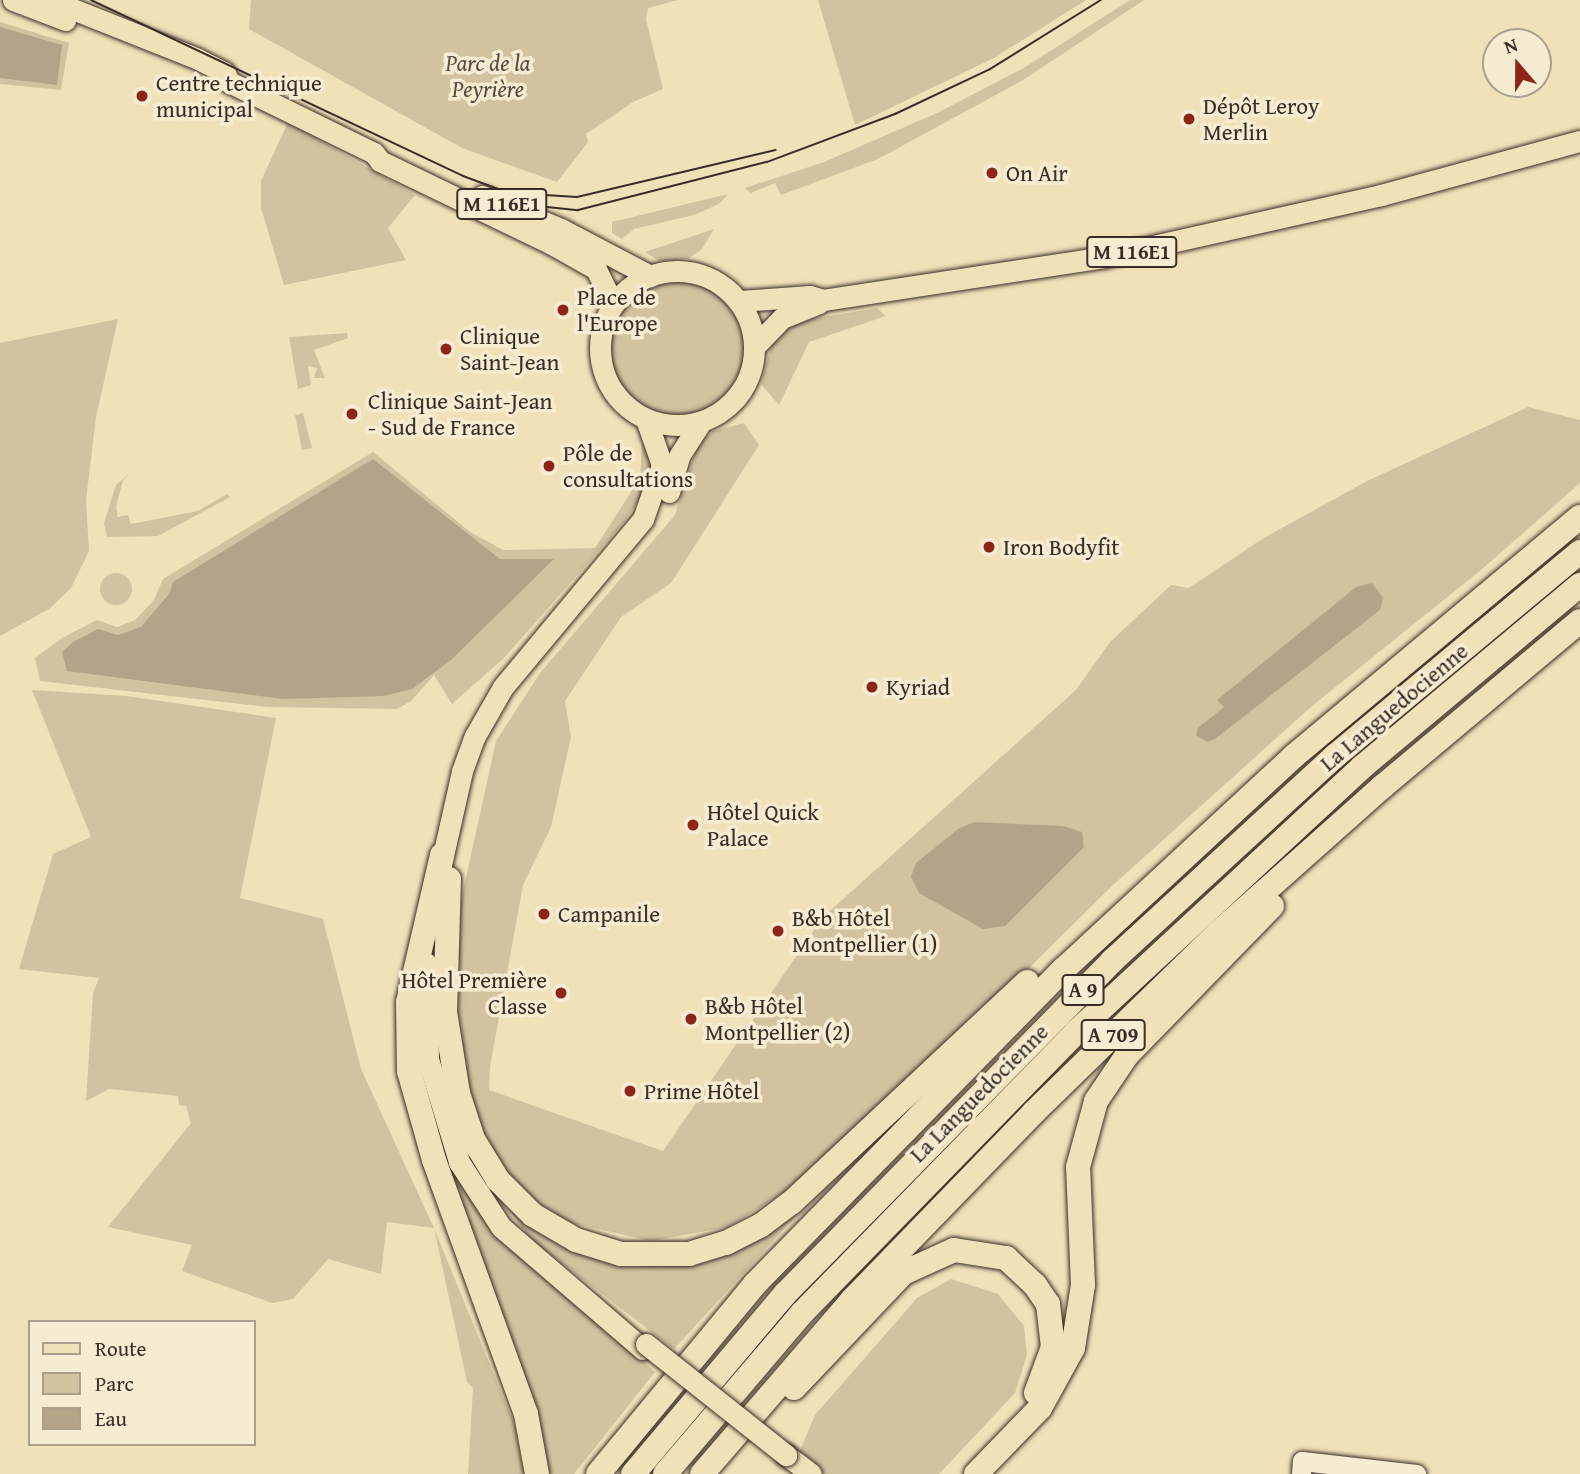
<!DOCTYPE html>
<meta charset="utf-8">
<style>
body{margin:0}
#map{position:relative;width:1580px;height:1474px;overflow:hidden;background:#f1e1b9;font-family:"Gentium Book Plus",serif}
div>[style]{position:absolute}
.green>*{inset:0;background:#d2c2a0}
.round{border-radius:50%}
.water>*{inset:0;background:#b3a488}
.roads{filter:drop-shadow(0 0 2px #3a2d28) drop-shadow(0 0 2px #3a2d28)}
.secondary>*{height:19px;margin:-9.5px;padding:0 9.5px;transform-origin:9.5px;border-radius:9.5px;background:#f6ecd2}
.primary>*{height:21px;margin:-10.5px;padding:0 10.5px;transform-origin:10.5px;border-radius:10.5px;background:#f1e1b9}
.primary>.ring{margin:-10.5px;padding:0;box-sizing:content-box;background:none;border:21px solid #f1e1b9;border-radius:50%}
.highway>*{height:24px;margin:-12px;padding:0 12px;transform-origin:12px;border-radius:12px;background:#f1e1b9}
.tram>*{height:2px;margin:-1px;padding:0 1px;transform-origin:1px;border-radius:1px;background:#3a2d28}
.bridges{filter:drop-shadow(0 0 2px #3a2d28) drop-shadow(0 0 2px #3a2d28)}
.primary-bridge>*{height:21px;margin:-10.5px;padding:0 10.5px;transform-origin:10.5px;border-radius:10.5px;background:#f1e1b9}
.dots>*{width:19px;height:19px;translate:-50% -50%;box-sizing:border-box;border:4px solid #f6ecd2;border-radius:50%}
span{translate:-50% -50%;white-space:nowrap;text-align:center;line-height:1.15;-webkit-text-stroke:7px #f6ecd2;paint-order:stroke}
.shield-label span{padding:2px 5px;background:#f6ecd2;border:2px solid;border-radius:5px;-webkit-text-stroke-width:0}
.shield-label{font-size:21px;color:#3a2d28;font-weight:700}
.park-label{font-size:23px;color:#584b40;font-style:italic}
.poi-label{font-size:23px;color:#3a2d28}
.left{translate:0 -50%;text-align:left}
.right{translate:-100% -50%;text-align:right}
.street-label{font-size:23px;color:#3a2d28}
.legend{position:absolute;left:28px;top:1320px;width:228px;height:126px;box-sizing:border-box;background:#f6ecd2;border:2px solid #aba08e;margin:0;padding:9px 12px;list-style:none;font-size:21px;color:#3a2d28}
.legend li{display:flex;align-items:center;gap:14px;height:35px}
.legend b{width:35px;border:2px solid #aba08e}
.north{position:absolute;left:1482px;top:28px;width:70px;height:70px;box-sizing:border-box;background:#f6ecd2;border:2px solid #aba08e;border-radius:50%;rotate:340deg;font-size:19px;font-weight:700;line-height:28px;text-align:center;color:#3a2d28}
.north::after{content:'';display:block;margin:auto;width:24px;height:32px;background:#8f2418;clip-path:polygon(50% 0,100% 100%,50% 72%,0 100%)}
</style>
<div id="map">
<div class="green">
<i style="clip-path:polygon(251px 0,678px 0,648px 8px,646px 19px,663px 89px,633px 102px,586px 134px,588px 142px,557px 182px,462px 148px,249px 29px)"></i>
<i style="clip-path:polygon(818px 0,1086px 0,994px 58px,855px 125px)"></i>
<i style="clip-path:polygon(1130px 0,1144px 0,1023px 80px,878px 159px,781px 195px,775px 183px,751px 193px,745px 188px,824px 162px,937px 113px,1022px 69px)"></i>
<i style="clip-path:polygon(0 22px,69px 43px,61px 90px,0 84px)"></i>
<i style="clip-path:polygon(288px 122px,415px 195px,388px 228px,406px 260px,284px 285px,261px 208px,261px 181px)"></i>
<i style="clip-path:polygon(728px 194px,719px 204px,694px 215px,634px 229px,622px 239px,612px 233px,612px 222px)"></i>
<i style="clip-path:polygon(714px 229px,702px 249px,688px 259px,659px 261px,645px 252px)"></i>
<i class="round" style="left:607px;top:278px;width:140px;height:140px"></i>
<i style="clip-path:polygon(877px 308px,886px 316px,809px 342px,779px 405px,761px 384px,773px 339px,788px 323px)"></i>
<i style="clip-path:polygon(118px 319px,96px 417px,86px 500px,89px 551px,71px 588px,49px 609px,0 636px,0 343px)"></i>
<i style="clip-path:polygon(347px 333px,348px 338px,314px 350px,325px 378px,314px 378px,317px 368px,308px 366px,311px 385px,298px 389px,289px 337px)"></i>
<i style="clip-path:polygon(1528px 407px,1580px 420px,1580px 483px,1481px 570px,1312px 706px,1112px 886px,905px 1091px,819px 1170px,728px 1227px,651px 1241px,568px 1222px,509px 1184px,474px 1119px,457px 1006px,458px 914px,496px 741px,540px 673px,675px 515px,698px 444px,713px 431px,744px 423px,759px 445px,671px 583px,621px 617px,565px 701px,571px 737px,551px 827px,523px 885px,490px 1067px,489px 1090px,663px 1151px,823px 917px,1076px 690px,1110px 642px,1171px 585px,1189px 588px,1262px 539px,1367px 481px)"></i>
<i style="clip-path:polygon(303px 413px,312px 448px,302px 450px,295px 415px)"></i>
<i style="clip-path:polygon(648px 441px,652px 464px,642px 494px,624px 522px,504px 658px,452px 704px,434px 675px,411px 701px,397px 709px,268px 707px,40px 681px,35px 658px,62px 638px,97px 620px,117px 627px,135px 620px,154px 600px,163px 579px,373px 452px,470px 532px,503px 550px,595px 548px,640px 478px,642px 444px)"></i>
<i style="clip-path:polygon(133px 471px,123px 480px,116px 507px,118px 517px,128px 515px,131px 524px,198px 511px,227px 494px,230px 497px,158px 536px,107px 537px,104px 523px,116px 485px)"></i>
<i class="round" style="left:100px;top:573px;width:32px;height:32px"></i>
<i style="clip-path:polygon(32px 690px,127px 696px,276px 718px,240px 898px,323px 919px,361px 1069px,434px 1228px,515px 1426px,524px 1474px,468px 1474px,473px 1388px,467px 1382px,434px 1228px,387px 1222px,381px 1274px,328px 1259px,293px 1299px,272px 1303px,182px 1271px,192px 1245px,108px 1227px,191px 1123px,186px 1106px,179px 1105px,178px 1096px,109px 1089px,86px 1101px,93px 993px,99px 978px,19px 969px,53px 854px,91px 837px)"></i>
<i style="clip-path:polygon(438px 1127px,486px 1218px,655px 1372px,574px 1474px,544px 1474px,431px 1129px)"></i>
<i style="clip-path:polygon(504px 1202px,538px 1233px,584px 1256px,626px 1267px,671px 1266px,708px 1259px,796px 1216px,674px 1349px,530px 1239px)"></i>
<i style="clip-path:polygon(951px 1279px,998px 1294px,1024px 1326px,1027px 1355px,1015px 1393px,939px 1474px,790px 1474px,815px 1415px,917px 1298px)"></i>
</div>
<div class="water">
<i style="clip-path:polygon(0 27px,62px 45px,57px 85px,0 78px)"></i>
<i style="clip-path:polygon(373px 459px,500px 559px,554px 559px,451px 660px,412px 689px,383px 696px,284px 699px,67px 671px,62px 652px,73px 642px,98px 629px,118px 635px,141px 627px,169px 594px,173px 582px)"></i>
<i style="clip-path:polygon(1372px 583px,1383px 598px,1380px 610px,1215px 739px,1207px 742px,1196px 735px,1198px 728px,1224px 707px,1217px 700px,1356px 587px)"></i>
<i style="clip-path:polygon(974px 822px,1063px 826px,1082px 832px,1084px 847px,1005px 926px,983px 929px,919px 893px,911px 877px,916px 863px,958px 829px)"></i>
</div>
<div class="roads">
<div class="secondary">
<i style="left:1301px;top:1474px;width:13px;rotate:-86deg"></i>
<i style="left:1302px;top:1461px;width:115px;rotate:6.5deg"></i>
</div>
<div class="primary">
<i style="left:13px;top:0;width:56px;rotate:21deg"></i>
<i style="left:50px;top:0;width:159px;rotate:21.7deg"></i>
<i style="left:198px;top:59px;width:30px;rotate:27deg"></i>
<i style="left:225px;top:73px;width:10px;rotate:66deg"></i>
<i style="left:229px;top:82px;width:161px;rotate:26.1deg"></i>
<i style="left:374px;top:153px;width:10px;rotate:53deg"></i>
<i style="left:380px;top:161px;width:191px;rotate:25.8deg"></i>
<i style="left:552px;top:244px;width:51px;rotate:29.6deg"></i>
<i style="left:596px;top:269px;width:39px;rotate:64deg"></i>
<i style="left:482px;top:196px;width:86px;rotate:22.7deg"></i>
<i style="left:561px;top:229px;width:101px;rotate:27.8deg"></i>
<i class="ring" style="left:600px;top:271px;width:133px;height:133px"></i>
<i style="left:740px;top:301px;width:70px;rotate:-4.1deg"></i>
<i style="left:810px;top:296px;width:14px;rotate:17deg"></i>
<i style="left:823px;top:300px;width:284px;rotate:-8.7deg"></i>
<i style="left:1104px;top:257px;width:284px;rotate:-12.6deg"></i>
<i style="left:1381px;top:195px;width:206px;rotate:-15.2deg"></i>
<i style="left:755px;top:346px;width:39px;rotate:-46deg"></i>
<i style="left:782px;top:318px;width:40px;rotate:-22deg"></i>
<i style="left:669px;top:492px;width:37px;rotate:-74deg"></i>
<i style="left:679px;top:456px;width:40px;rotate:-57.1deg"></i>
<i style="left:440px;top:869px;width:100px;rotate:-77.3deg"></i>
<i style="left:462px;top:771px;width:37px;rotate:-70deg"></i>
<i style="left:475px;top:736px;width:56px;rotate:-60.3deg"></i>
<i style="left:503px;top:687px;width:219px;rotate:-50.2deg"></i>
<i style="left:643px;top:519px;width:57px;rotate:-70.6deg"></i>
<i style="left:662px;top:465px;width:49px;rotate:-109.2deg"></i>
<i style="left:426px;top:963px;width:96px;rotate:88.8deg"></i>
<i style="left:428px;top:1059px;width:108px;rotate:73.2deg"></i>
<i style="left:459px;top:1162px;width:77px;rotate:57.1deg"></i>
<i style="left:501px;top:1227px;width:187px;rotate:40.7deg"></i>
<i style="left:786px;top:1455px;width:31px;rotate:37deg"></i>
</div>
<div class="highway">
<i style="left:442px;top:855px;width:151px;rotate:103deg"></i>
<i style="left:408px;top:1002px;width:69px;rotate:89.2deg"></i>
<i style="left:409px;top:1071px;width:92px;rotate:74.3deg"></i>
<i style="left:434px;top:1160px;width:270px;rotate:70.1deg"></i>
<i style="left:526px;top:1414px;width:61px;rotate:79.6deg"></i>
<i style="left:449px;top:879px;width:133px;rotate:91.7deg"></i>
<i style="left:445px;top:1012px;width:82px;rotate:80.9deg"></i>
<i style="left:458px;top:1093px;width:48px;rotate:71.9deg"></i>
<i style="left:473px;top:1139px;width:48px;rotate:58.6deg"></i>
<i style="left:498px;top:1180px;width:49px;rotate:45deg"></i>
<i style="left:533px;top:1215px;width:50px;rotate:30.2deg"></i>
<i style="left:576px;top:1240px;width:47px;rotate:17.3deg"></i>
<i style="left:621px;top:1254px;width:68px"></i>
<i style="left:689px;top:1254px;width:39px;rotate:-17deg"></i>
<i style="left:726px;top:1243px;width:38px;rotate:-27deg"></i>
<i style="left:760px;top:1226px;width:40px;rotate:-37deg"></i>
<i style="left:792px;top:1202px;width:322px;rotate:-43.1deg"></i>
<i style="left:794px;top:1388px;width:158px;rotate:-46.5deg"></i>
<i style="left:903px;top:1273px;width:56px;rotate:-24.3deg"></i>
<i style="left:954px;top:1250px;width:53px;rotate:8.7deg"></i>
<i style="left:1006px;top:1258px;width:40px;rotate:43deg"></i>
<i style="left:1035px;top:1285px;width:23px;rotate:56deg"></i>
<i style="left:1048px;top:1304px;width:43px;rotate:83.4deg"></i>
<i style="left:1053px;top:1347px;width:49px;rotate:110.3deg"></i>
<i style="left:598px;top:1474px;width:246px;rotate:-50.4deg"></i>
<i style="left:755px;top:1284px;width:441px;rotate:-45.6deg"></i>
<i style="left:1064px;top:969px;width:313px;rotate:-42.8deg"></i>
<i style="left:1294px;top:756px;width:373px;rotate:-39.9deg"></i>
<i style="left:633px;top:1474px;width:236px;rotate:-49.8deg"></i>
<i style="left:785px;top:1294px;width:467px;rotate:-45.5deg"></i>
<i style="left:1112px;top:961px;width:303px;rotate:-42.6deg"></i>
<i style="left:1335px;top:756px;width:319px;rotate:-39.8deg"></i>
<i style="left:665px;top:1474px;width:211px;rotate:-49.6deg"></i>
<i style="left:802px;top:1313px;width:392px;rotate:-45.7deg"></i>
<i style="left:1076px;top:1032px;width:390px;rotate:-42.8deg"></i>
<i style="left:1362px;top:767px;width:284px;rotate:-39.9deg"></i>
<i style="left:702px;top:1474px;width:230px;rotate:-49.2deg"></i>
<i style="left:852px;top:1300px;width:262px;rotate:-45.9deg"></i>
<i style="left:1034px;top:1112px;width:257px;rotate:-44.2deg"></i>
<i style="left:1218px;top:933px;width:220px;rotate:-41.7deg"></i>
<i style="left:1382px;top:787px;width:258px;rotate:-40deg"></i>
<i style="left:976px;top:1474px;width:92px;rotate:-45.9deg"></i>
<i style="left:1040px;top:1408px;width:68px;rotate:-61.2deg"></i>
<i style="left:1073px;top:1348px;width:64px;rotate:-81deg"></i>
<i style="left:1083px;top:1285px;width:118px;rotate:-92.4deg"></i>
<i style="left:1078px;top:1167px;width:68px;rotate:-74.7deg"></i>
<i style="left:1096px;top:1101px;width:55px;rotate:-56deg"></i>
<i style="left:1127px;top:1055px;width:208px;rotate:-45.8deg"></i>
</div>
</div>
<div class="tram">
<i style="left:91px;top:0;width:412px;rotate:25.3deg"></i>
<i style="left:463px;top:176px;width:90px;rotate:20.3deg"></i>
<i style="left:547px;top:207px;width:31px;rotate:6deg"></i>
<i style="left:578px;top:210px;width:195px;rotate:-14.3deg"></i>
<i style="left:767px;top:162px;width:137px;rotate:-20.6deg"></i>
<i style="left:895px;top:114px;width:105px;rotate:-25.3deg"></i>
<i style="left:990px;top:69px;width:131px;rotate:-31.9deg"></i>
<i style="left:529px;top:194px;width:48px;rotate:3.6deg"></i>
<i style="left:577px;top:197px;width:204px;rotate:-13.3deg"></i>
</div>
<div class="bridges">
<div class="primary-bridge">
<i style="left:646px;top:1344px;width:179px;rotate:38.4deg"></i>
</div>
</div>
<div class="dots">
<i style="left:142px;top:96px;background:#8f2418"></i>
<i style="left:1189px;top:119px;background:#8f2418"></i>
<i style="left:992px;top:173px;background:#8f2418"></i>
<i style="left:563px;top:310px;background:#8f2418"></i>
<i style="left:446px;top:349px;background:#8f2418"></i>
<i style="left:352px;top:414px;background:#8f2418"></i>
<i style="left:549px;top:466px;background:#8f2418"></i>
<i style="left:989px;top:547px;background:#8f2418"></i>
<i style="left:872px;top:687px;background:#8f2418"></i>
<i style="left:693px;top:825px;background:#8f2418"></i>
<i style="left:544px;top:914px;background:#8f2418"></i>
<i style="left:778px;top:931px;background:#8f2418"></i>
<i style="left:561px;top:993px;background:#8f2418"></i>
<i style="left:691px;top:1019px;background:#8f2418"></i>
<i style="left:630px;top:1091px;background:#8f2418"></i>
</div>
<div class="shield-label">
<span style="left:502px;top:204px">M 116E1</span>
<span style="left:1132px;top:252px">M 116E1</span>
<span style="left:1083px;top:990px">A 9</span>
<span style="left:1113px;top:1035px">A 709</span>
</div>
<div class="park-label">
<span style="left:488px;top:76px">Parc de la<br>Peyrière</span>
</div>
<div class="poi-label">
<span class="left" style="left:156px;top:96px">Centre technique<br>municipal</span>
<span class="left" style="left:1203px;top:119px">Dépôt Leroy<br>Merlin</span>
<span class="left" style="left:1006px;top:173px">On Air</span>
<span class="left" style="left:577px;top:310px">Place de<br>l'Europe</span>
<span class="left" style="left:460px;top:349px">Clinique<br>Saint-Jean</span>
<span class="left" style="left:368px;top:414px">Clinique Saint-Jean<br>- Sud de France</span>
<span class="left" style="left:563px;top:466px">Pôle de<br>consultations</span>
<span class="left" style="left:1003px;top:547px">Iron Bodyfit</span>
<span class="left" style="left:886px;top:687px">Kyriad</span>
<span class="left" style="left:707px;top:825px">Hôtel Quick<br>Palace</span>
<span class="left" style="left:558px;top:914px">Campanile</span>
<span class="left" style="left:792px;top:931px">B&amp;b Hôtel<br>Montpellier (1)</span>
<span class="right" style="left:547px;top:993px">Hôtel Première<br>Classe</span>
<span class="left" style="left:705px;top:1019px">B&amp;b Hôtel<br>Montpellier (2)</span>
<span class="left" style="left:644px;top:1091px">Prime Hôtel</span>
</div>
<div class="street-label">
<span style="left:1394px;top:707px;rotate:-40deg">La Languedocienne</span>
<span style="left:979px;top:1093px;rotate:-45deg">La Languedocienne</span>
</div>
<ul class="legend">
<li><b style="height:9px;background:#f1e1b9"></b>Route</li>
<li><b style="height:19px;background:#d2c2a0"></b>Parc</li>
<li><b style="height:19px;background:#b3a488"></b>Eau</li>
</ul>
<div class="north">N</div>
</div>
